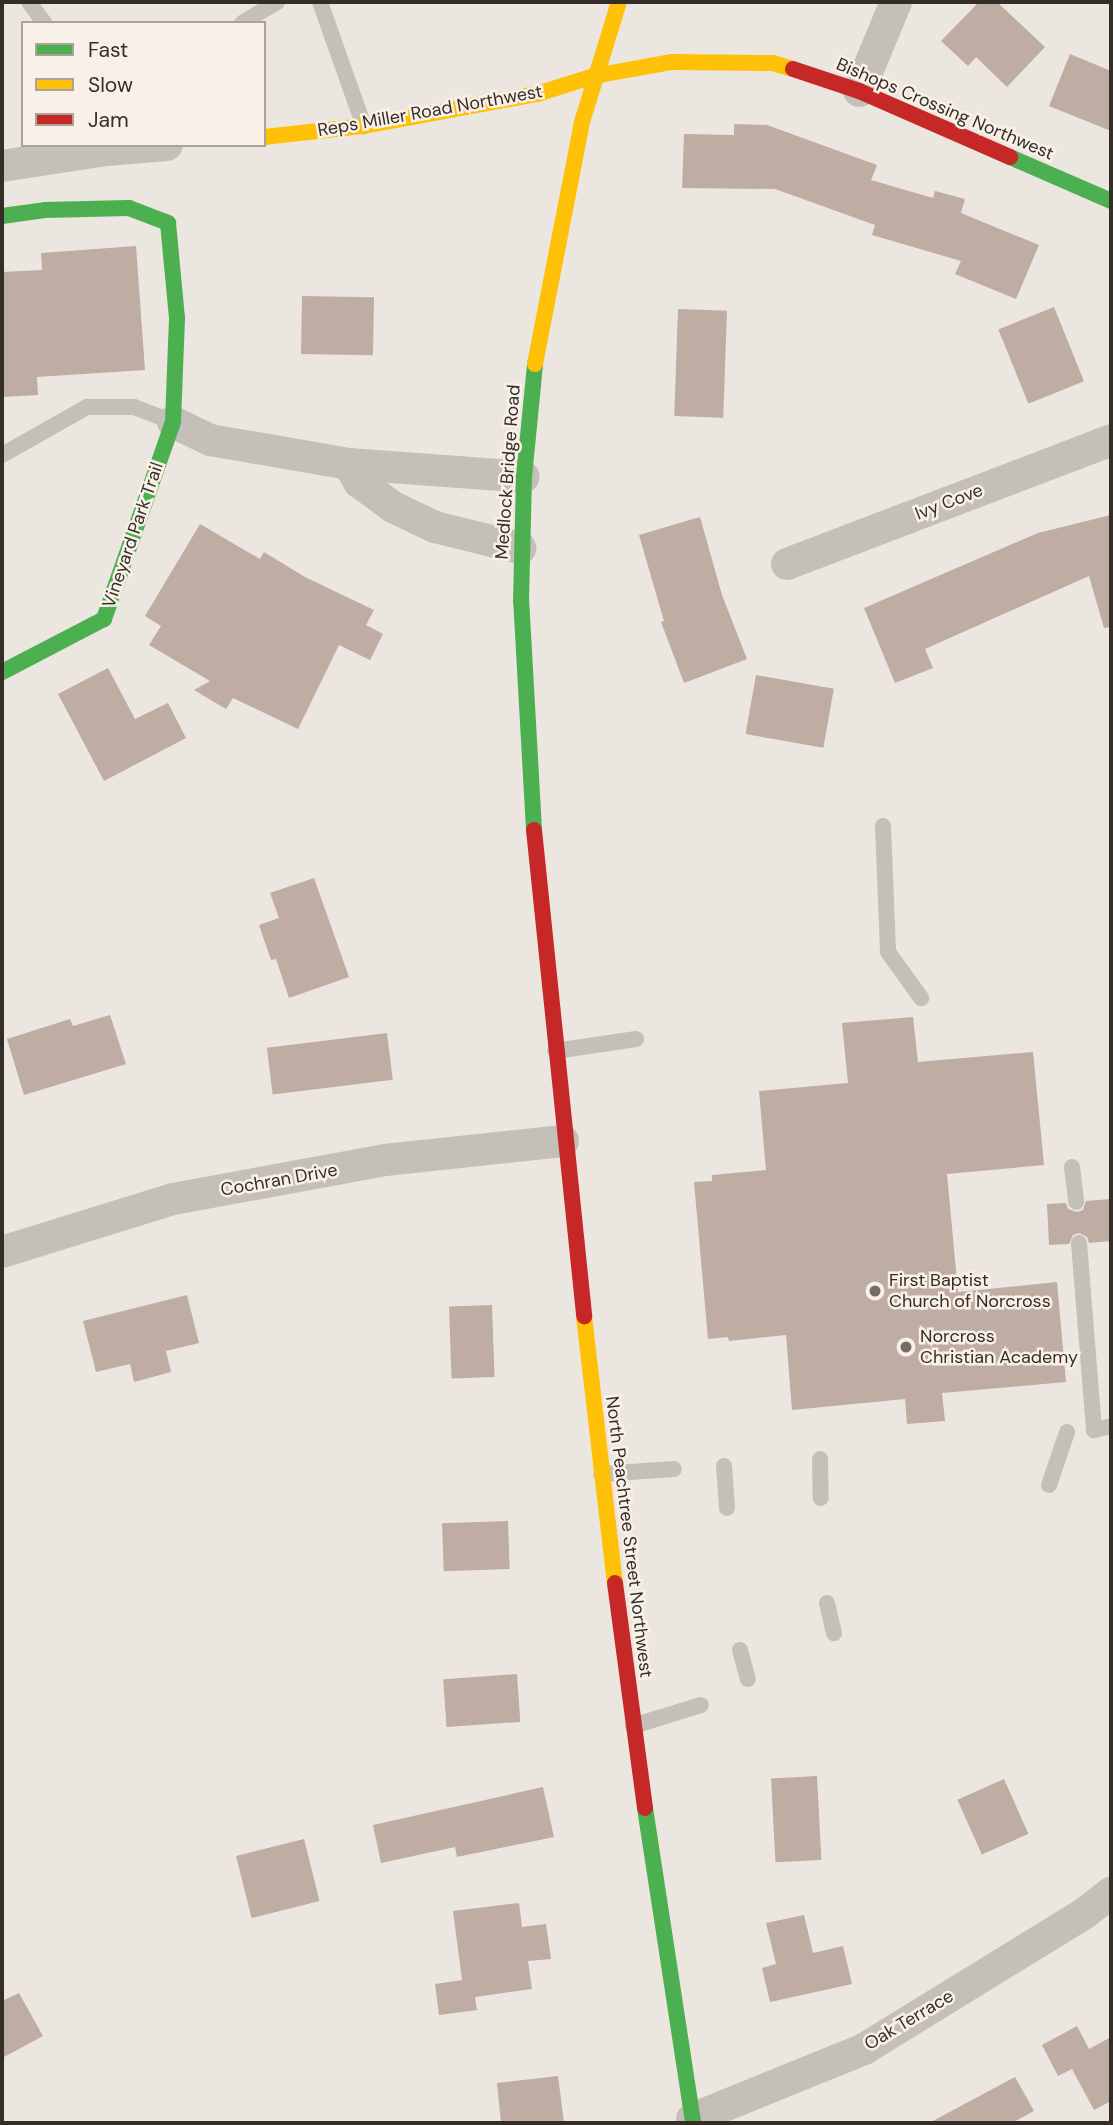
<!DOCTYPE html>
<style>
body{margin:0}
#map{position:relative;width:1113px;height:2125px;overflow:hidden;background:#ece6e0;font-family:"DM Sans",sans-serif}
div>[style]{position:absolute}
.building>*{inset:0;background:#bfaca2;transform-origin:0 0}
.lane>*{height:16px;margin:-8px;padding:0 8px;transform-origin:8px;border-radius:8px;background:#c5bfb9}
.street>*{height:32px;margin:-16px;padding:0 16px;transform-origin:16px;border-radius:16px;background:#c5bfb9}
.fast>*{height:16px;margin:-8px;padding:0 8px;transform-origin:8px;border-radius:8px;background:#4caf50}
.slow>*{height:16px;margin:-8px;padding:0 8px;transform-origin:8px;border-radius:8px;background:#ffc107}
.jam>*{height:16px;margin:-8px;padding:0 8px;transform-origin:8px;border-radius:8px;background:#c62828}
.dots>*{width:19px;height:19px;translate:-50% -50%;box-sizing:border-box;border:4px solid #f9f1e8;border-radius:50%}
span{translate:-50% -50%;white-space:nowrap;text-align:center;line-height:1.15;-webkit-text-stroke:5px #f9f1e8;paint-order:stroke}
.street-label{font-size:18px;color:#352d28}
.poi-label{font-size:18px;color:#352d28}
.left{translate:0 -50%;text-align:left}
.frame{position:absolute;inset:0;border:4px solid #352d28;pointer-events:none}
.legend{position:absolute;left:21px;top:21px;width:245px;height:126px;box-sizing:border-box;background:#f9f1e8;border:2px solid #aba39b;margin:0;padding:9px 12px;list-style:none;font-size:21px;color:#352d28}
.legend li{display:flex;align-items:center;gap:14px;height:35px}
.legend b{width:35px;border:2px solid #aba39b}
</style>
<div id="map">
<div class="building">
<i style="clip-path:polygon(979px 2px,997px 2px,1045px 47px,1007px 87px,976px 57px,968px 66px,941px 41px)"></i>
<i style="clip-path:polygon(1070px 54px,1111px 71px,1111px 131px,1049px 106px)"></i>
<i style="clip-path:polygon(734px 124px,767px 125px,877px 165px,871px 180px,933px 198px,935px 191px,965px 199px,961px 213px,1039px 245px,1016px 299px,955px 274px,961px 261px,872px 235px,875px 225px,775px 189px,682px 188px,684px 134px,734px 135px)"></i>
<i style="clip-path:polygon(136px 246px,145px 370px,37px 377px,38px 395px,2px 397px,2px 272px,42px 270px,41px 253px)"></i>
<i style="left:302px;top:296px;width:72px;height:58px;rotate:1deg"></i>
<i style="left:1054px;top:307px;width:80px;height:60px;rotate:68deg"></i>
<i style="left:678px;top:309px;width:49px;height:107px;rotate:2deg"></i>
<i style="clip-path:polygon(1111px 515px,1111px 627px,1104px 628px,1089px 576px,925px 649px,933px 668px,895px 683px,864px 608px,1038px 533px)"></i>
<i style="clip-path:polygon(700px 517px,722px 595px,747px 659px,684px 683px,661px 622px,664px 621px,639px 535px)"></i>
<i style="clip-path:polygon(200px 524px,260px 559px,264px 552px,305px 577px,374px 610px,366px 625px,383px 634px,370px 660px,339px 645px,298px 729px,233px 698px,226px 709px,194px 690px,210px 681px,149px 645px,161px 626px,145px 616px)"></i>
<i style="clip-path:polygon(108px 668px,135px 719px,168px 703px,186px 738px,104px 781px,58px 694px)"></i>
<i style="left:756px;top:675px;width:79px;height:60px;rotate:10deg"></i>
<i style="clip-path:polygon(314px 878px,349px 977px,289px 998px,276px 959px,271px 960px,259px 925px,279px 918px,270px 893px)"></i>
<i style="clip-path:polygon(110px 1015px,126px 1064px,24px 1095px,7px 1039px,70px 1019px,73px 1026px)"></i>
<i style="clip-path:polygon(913px 1017px,918px 1062px,1033px 1052px,1044px 1165px,947px 1174px,958px 1292px,1057px 1282px,1066px 1382px,942px 1393px,945px 1421px,907px 1424px,905px 1399px,792px 1410px,786px 1335px,729px 1341px,728px 1337px,708px 1339px,694px 1182px,712px 1181px,712px 1175px,766px 1170px,759px 1091px,848px 1083px,842px 1023px)"></i>
<i style="left:387px;top:1033px;width:47px;height:121px;rotate:83deg"></i>
<i style="clip-path:polygon(1111px 1199px,1111px 1241px,1089px 1243px,1087px 1237px,1079px 1233px,1073px 1235px,1069px 1244px,1049px 1245px,1047px 1204px,1066px 1203px,1068px 1209px,1077px 1212px,1083px 1210px,1086px 1201px)"></i>
<i style="clip-path:polygon(187px 1295px,199px 1343px,166px 1351px,171px 1372px,134px 1382px,130px 1364px,96px 1372px,83px 1321px)"></i>
<i style="left:492px;top:1305px;width:72px;height:43px;rotate:88deg"></i>
<i style="left:508px;top:1521px;width:48px;height:66px;rotate:88deg"></i>
<i style="left:517px;top:1674px;width:48px;height:74px;rotate:86deg"></i>
<i style="left:817px;top:1776px;width:84px;height:46px;rotate:87deg"></i>
<i style="left:1004px;top:1779px;width:60px;height:51px;rotate:66deg"></i>
<i style="clip-path:polygon(543px 1787px,554px 1837px,457px 1857px,455px 1847px,381px 1863px,373px 1825px)"></i>
<i style="left:304px;top:1839px;width:64px;height:70px;rotate:76deg"></i>
<i style="clip-path:polygon(519px 1903px,522px 1927px,546px 1924px,551px 1959px,528px 1961px,532px 1989px,475px 1997px,477px 2010px,439px 2015px,435px 1984px,462px 1980px,453px 1911px)"></i>
<i style="clip-path:polygon(804px 1915px,813px 1953px,843px 1946px,852px 1984px,770px 2002px,762px 1968px,776px 1964px,766px 1923px)"></i>
<i style="clip-path:polygon(19px 1993px,43px 2036px,2px 2058px,2px 2001px)"></i>
<i style="clip-path:polygon(1077px 2026px,1089px 2049px,1111px 2037px,1111px 2101px,1094px 2110px,1072px 2069px,1058px 2076px,1042px 2045px)"></i>
<i style="clip-path:polygon(558px 2076px,564px 2123px,501px 2123px,497px 2083px)"></i>
<i style="clip-path:polygon(1015px 2077px,1034px 2111px,1012px 2123px,929px 2123px)"></i>
</div>
<div class="lane">
<i style="left:29px;top:2px;width:26px;rotate:54deg"></i>
<i style="left:320px;top:2px;width:132px;rotate:70.5deg"></i>
<i style="left:242px;top:23px;width:41px;rotate:-31deg"></i>
<i style="left:2px;top:455px;width:98px;rotate:-29.5deg"></i>
<i style="left:87px;top:407px;width:47px"></i>
<i style="left:134px;top:407px;width:42px;rotate:21deg"></i>
<i style="left:883px;top:826px;width:126px;rotate:87.7deg"></i>
<i style="left:888px;top:952px;width:57px;rotate:54.3deg"></i>
<i style="left:555px;top:1051px;width:82px;rotate:-8.4deg"></i>
<i style="left:1072px;top:1167px;width:35px;rotate:83deg"></i>
<i style="left:1079px;top:1243px;width:188px;rotate:85.4deg"></i>
<i style="left:1094px;top:1430px;width:17px;rotate:-13deg"></i>
<i style="left:820px;top:1459px;width:39px;rotate:89deg"></i>
<i style="left:724px;top:1466px;width:42px;rotate:85.9deg"></i>
<i style="left:601px;top:1474px;width:73px;rotate:-3.9deg"></i>
<i style="left:1049px;top:1485px;width:56px;rotate:-71.2deg"></i>
<i style="left:827px;top:1603px;width:31px;rotate:77deg"></i>
<i style="left:740px;top:1650px;width:30px;rotate:75deg"></i>
<i style="left:633px;top:1726px;width:71px;rotate:-17.2deg"></i>
</div>
<div class="street">
<i style="left:859px;top:91px;width:96px;rotate:-67.4deg"></i>
<i style="left:2px;top:166px;width:106px;rotate:-8.7deg"></i>
<i style="left:107px;top:150px;width:60px;rotate:-4.8deg"></i>
<i style="left:173px;top:422px;width:41px;rotate:25.9deg"></i>
<i style="left:210px;top:440px;width:141px;rotate:9.8deg"></i>
<i style="left:349px;top:464px;width:21px;rotate:61deg"></i>
<i style="left:359px;top:482px;width:42px;rotate:36.3deg"></i>
<i style="left:393px;top:507px;width:47px;rotate:25.5deg"></i>
<i style="left:435px;top:527px;width:88px;rotate:13.9deg"></i>
<i style="left:349px;top:464px;width:175px;rotate:4.2deg"></i>
<i style="left:787px;top:564px;width:347px;rotate:-20.9deg"></i>
<i style="left:2px;top:1252px;width:179px;rotate:-17.2deg"></i>
<i style="left:173px;top:1199px;width:216px;rotate:-10.4deg"></i>
<i style="left:385px;top:1160px;width:179px;rotate:-6.1deg"></i>
<i style="left:692px;top:2119px;width:186px;rotate:-22.1deg"></i>
<i style="left:864px;top:2049px;width:259px;rotate:-31.6deg"></i>
<i style="left:1085px;top:1913px;width:33px;rotate:-38deg"></i>
</div>
<div class="fast">
<i style="left:1010px;top:157px;width:110px;rotate:23.5deg"></i>
<i style="left:2px;top:216px;width:43px;rotate:-7.9deg"></i>
<i style="left:45px;top:210px;width:84px;rotate:-1.4deg"></i>
<i style="left:129px;top:208px;width:42px;rotate:21deg"></i>
<i style="left:168px;top:223px;width:95px;rotate:84.6deg"></i>
<i style="left:177px;top:318px;width:104px;rotate:92.2deg"></i>
<i style="left:173px;top:422px;width:209px;rotate:109.3deg"></i>
<i style="left:104px;top:619px;width:115px;rotate:152.5deg"></i>
<i style="left:534px;top:830px;width:229px;rotate:-93.2deg"></i>
<i style="left:521px;top:601px;width:124px;rotate:-88.6deg"></i>
<i style="left:524px;top:477px;width:114px;rotate:-84.4deg"></i>
<i style="left:645px;top:1808px;width:319px;rotate:81.3deg"></i>
</div>
<div class="slow">
<i style="left:264px;top:137px;width:101px;rotate:-6.3deg"></i>
<i style="left:364px;top:126px;width:176px;rotate:-10.5deg"></i>
<i style="left:537px;top:94px;width:60px;rotate:-17.5deg"></i>
<i style="left:594px;top:76px;width:78px;rotate:-10.3deg"></i>
<i style="left:671px;top:62px;width:102px;rotate:0.6deg"></i>
<i style="left:773px;top:63px;width:21px;rotate:17deg"></i>
<i style="left:535px;top:364px;width:247px;rotate:-79deg"></i>
<i style="left:582px;top:122px;width:126px;rotate:-72.9deg"></i>
<i style="left:584px;top:1316px;width:269px;rotate:83.4deg"></i>
</div>
<div class="jam">
<i style="left:793px;top:69px;width:70px;rotate:18.4deg"></i>
<i style="left:859px;top:91px;width:165px;rotate:23.6deg"></i>
<i style="left:534px;top:830px;width:489px;rotate:84.1deg"></i>
<i style="left:615px;top:1583px;width:227px;rotate:82.4deg"></i>
</div>
<div class="dots">
<i style="left:875px;top:1291px;background:#756e68"></i>
<i style="left:906px;top:1347px;background:#756e68"></i>
</div>
<div class="street-label">
<span style="left:945px;top:109px;rotate:23deg">Bishops Crossing Northwest</span>
<span style="left:430px;top:111px;rotate:-10deg">Reps Miller Road Northwest</span>
<span style="left:508px;top:472px;rotate:-86deg">Medlock Bridge Road</span>
<span style="left:949px;top:502px;rotate:-21deg">Ivy Cove</span>
<span style="left:133px;top:535px;rotate:-71deg">Vineyard Park Trail</span>
<span style="left:279px;top:1180px;rotate:-10deg">Cochran Drive</span>
<span style="left:629px;top:1537px;rotate:83deg">North Peachtree Street Northwest</span>
<span style="left:909px;top:2020px;rotate:-31deg">Oak Terrace</span>
</div>
<div class="poi-label">
<span class="left" style="left:889px;top:1291px">First Baptist<br>Church of Norcross</span>
<span class="left" style="left:920px;top:1347px">Norcross<br>Christian Academy</span>
</div>
<div class="frame"></div>
<ul class="legend">
<li><b style="height:9px;background:#4caf50"></b>Fast</li>
<li><b style="height:9px;background:#ffc107"></b>Slow</li>
<li><b style="height:9px;background:#c62828"></b>Jam</li>
</ul>
</div>
